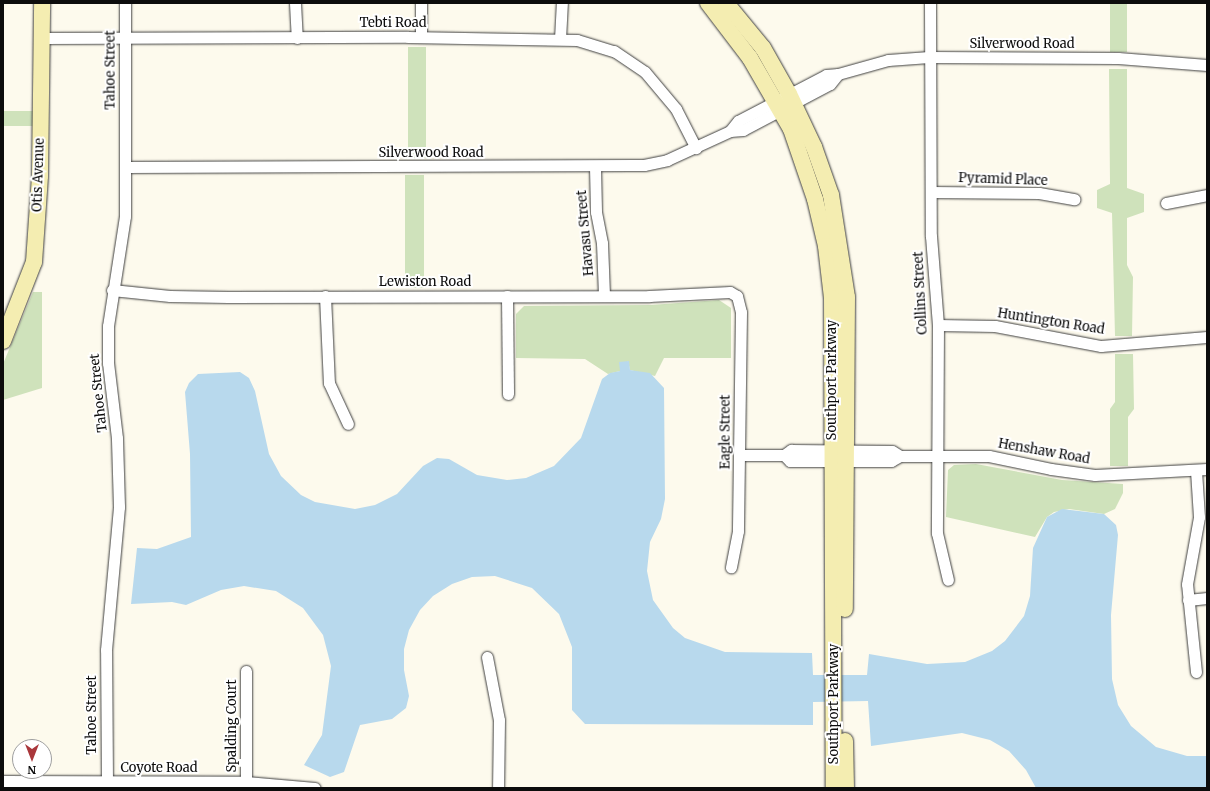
<!DOCTYPE html>
<style>
body{margin:0}
#map{position:relative;width:1210px;height:791px;overflow:hidden;background:#fdfaed;font-family:Merriweather,serif}
div>[style]{position:absolute}
.green>*{inset:0;background:#cfe2bb;transform-origin:0 0}
.water>*{inset:0;background:#b8d9ed}
.roads{filter:drop-shadow(0 0 1px #3f3f3f) drop-shadow(0 0 1px #3f3f3f)}
.street>*{height:11px;margin:-5.5px;padding:0 5.5px;transform-origin:5.5px;border-radius:5.5px;background:#fff}
.secondary>*{height:16px;margin:-8px;padding:0 8px;transform-origin:8px;border-radius:8px;background:#f4edb1}
span{translate:-50% -50%;white-space:nowrap;text-align:center;line-height:1.15;-webkit-text-stroke:4px #fff;paint-order:stroke}
.street-label{font-size:13px;color:#0c0c0c}
.frame{position:absolute;inset:0;border:4px solid #0c0c0c;pointer-events:none}
.north{position:absolute;left:12px;top:739px;width:40px;height:40px;box-sizing:border-box;background:#fff;border:1px solid #9e9e9e;border-radius:50%;rotate:180deg;font-size:11px;font-weight:700;line-height:16px;text-align:center;color:#0c0c0c}
.north::after{content:'';display:block;margin:auto;width:14px;height:18px;background:#a9373b;clip-path:polygon(50% 0,100% 100%,50% 72%,0 100%)}
</style>
<div id="map">
<div class="green">
<i style="left:1110px;top:3px;width:17px;height:49px"></i>
<i style="left:408px;top:47px;width:18px;height:111px"></i>
<i style="clip-path:polygon(1109px 69px,1127px 69px,1127px 188px,1144px 194px,1144px 212px,1127px 218px,1127px 265px,1133px 277px,1132px 336px,1115px 336px,1112px 213px,1097px 208px,1097px 190px,1110px 184px)"></i>
<i style="left:3px;top:111px;width:30px;height:15px"></i>
<i style="left:405px;top:175px;width:19px;height:113px"></i>
<i style="clip-path:polygon(33px 292px,42px 292px,42px 388px,3px 400px,3px 364px)"></i>
<i style="clip-path:polygon(719px 300px,731px 308px,731px 358px,664px 358px,655px 376px,630px 370px,628px 361px,620px 371px,608px 374px,585px 359px,516px 358px,516px 314px,524px 306px,651px 305px)"></i>
<i style="clip-path:polygon(1115px 354px,1133px 354px,1134px 409px,1128px 417px,1128px 466px,1110px 466px,1110px 409px,1115px 402px)"></i>
<i style="clip-path:polygon(976px 464px,1062px 480px,1123px 484px,1123px 493px,1115px 509px,1104px 514px,1069px 509px,1054px 512px,1047px 517px,1035px 537px,946px 517px,948px 470px,954px 465px)"></i>
</div>
<div class="water">
<i style="clip-path:polygon(629px 361px,630px 370px,650px 373px,664px 388px,665px 499px,661px 519px,650px 542px,647px 571px,653px 600px,673px 628px,685px 638px,725px 652px,812px 653px,813px 675px,867px 675px,869px 654px,927px 664px,965px 662px,992px 651px,1005px 641px,1024px 616px,1030px 596px,1033px 548px,1047px 517px,1062px 509px,1104px 514px,1116px 525px,1118px 535px,1111px 615px,1112px 679px,1118px 705px,1131px 726px,1156px 747px,1187px 756px,1207px 756px,1207px 788px,1036px 788px,1026px 770px,1009px 751px,990px 740px,962px 733px,871px 746px,868px 701px,813px 702px,813px 725px,585px 724px,572px 710px,572px 647px,559px 614px,532px 588px,495px 576px,472px 577px,452px 584px,433px 596px,420px 610px,409px 630px,404px 649px,404px 670px,409px 696px,406px 708px,392px 719px,360px 725px,344px 772px,330px 777px,304px 765px,322px 735px,331px 666px,323px 635px,303px 608px,276px 591px,244px 586px,221px 590px,186px 605px,172px 602px,131px 604px,137px 548px,157px 549px,191px 537px,190px 454px,185px 392px,189px 383px,198px 374px,240px 372px,249px 378px,255px 391px,269px 454px,281px 476px,301px 495px,315px 502px,355px 509px,375px 505px,397px 494px,423px 466px,437px 458px,449px 459px,477px 475px,507px 480px,526px 478px,554px 466px,581px 438px,602px 379px,610px 373px,620px 371px,619px 362px)"></i>
</div>
<div class="roads">
<div class="street">
<i style="left:295px;top:3px;width:35px;rotate:87deg"></i>
<i style="left:930px;top:3px;width:233px;rotate:89.8deg"></i>
<i style="left:931px;top:236px;width:89px;rotate:85.5deg"></i>
<i style="left:938px;top:325px;width:208px;rotate:90.3deg"></i>
<i style="left:937px;top:533px;width:48px;rotate:76.8deg"></i>
<i style="left:421px;top:37px;width:34px;rotate:-90deg"></i>
<i style="left:42px;top:38px;width:366px;rotate:-0.2deg"></i>
<i style="left:408px;top:37px;width:169px;rotate:1deg"></i>
<i style="left:577px;top:40px;width:39px;rotate:17deg"></i>
<i style="left:614px;top:51px;width:37px;rotate:34deg"></i>
<i style="left:645px;top:72px;width:48px;rotate:50deg"></i>
<i style="left:676px;top:109px;width:44px;rotate:62.9deg"></i>
<i style="left:560px;top:39px;width:36px;rotate:-87deg"></i>
<i style="left:838px;top:74px;width:52px;rotate:-15.6deg"></i>
<i style="left:888px;top:60px;width:41px;rotate:-4.2deg"></i>
<i style="left:929px;top:57px;width:189px;rotate:0.3deg"></i>
<i style="left:1118px;top:58px;width:89px;rotate:4.5deg"></i>
<i style="left:125px;top:167px;width:519px;rotate:-0.22deg"></i>
<i style="left:644px;top:165px;width:24px;rotate:-12deg"></i>
<i style="left:667px;top:160px;width:69px;rotate:-24.7deg"></i>
<i style="left:730px;top:131px;width:13px;rotate:-4deg"></i>
<i style="left:743px;top:130px;width:98px;rotate:-27.9deg"></i>
<i style="left:830px;top:84px;width:13px;rotate:-51deg"></i>
<i style="left:838px;top:74px;width:12px;rotate:175deg"></i>
<i style="left:826px;top:75px;width:99px;rotate:152.4deg"></i>
<i style="left:738px;top:121px;width:13px;rotate:129deg"></i>
<i style="left:595px;top:167px;width:45px;rotate:88.7deg"></i>
<i style="left:596px;top:212px;width:32px;rotate:79deg"></i>
<i style="left:602px;top:243px;width:53px;rotate:87.8deg"></i>
<i style="left:931px;top:192px;width:108px;rotate:0.5deg"></i>
<i style="left:1039px;top:193px;width:36px;rotate:10deg"></i>
<i style="left:1166px;top:203px;width:42px;rotate:-11deg"></i>
<i style="left:112px;top:290px;width:58px;rotate:5.9deg"></i>
<i style="left:170px;top:296px;width:58px;rotate:1deg"></i>
<i style="left:228px;top:297px;width:421px;rotate:-0.1deg"></i>
<i style="left:649px;top:296px;width:81px;rotate:-2.8deg"></i>
<i style="left:730px;top:292px;width:8px;rotate:30deg"></i>
<i style="left:737px;top:296px;width:16px;rotate:76deg"></i>
<i style="left:741px;top:312px;width:219px;rotate:90.8deg"></i>
<i style="left:738px;top:531px;width:37px;rotate:101deg"></i>
<i style="left:325px;top:296px;width:87px;rotate:87.4deg"></i>
<i style="left:329px;top:383px;width:45px;rotate:65.1deg"></i>
<i style="left:507px;top:296px;width:98px;rotate:89.4deg"></i>
<i style="left:938px;top:325px;width:57px;rotate:1deg"></i>
<i style="left:995px;top:326px;width:108px;rotate:10.7deg"></i>
<i style="left:1101px;top:346px;width:106px;rotate:-4.9deg"></i>
<i style="left:740px;top:455px;width:44px"></i>
<i style="left:784px;top:455px;width:9px;rotate:-36deg"></i>
<i style="left:791px;top:450px;width:101px;rotate:0.6deg"></i>
<i style="left:892px;top:451px;width:9px;rotate:32deg"></i>
<i style="left:900px;top:456px;width:10px;rotate:151deg"></i>
<i style="left:891px;top:461px;width:101px;rotate:180deg"></i>
<i style="left:790px;top:461px;width:8px;rotate:-135deg"></i>
<i style="left:900px;top:456px;width:89px"></i>
<i style="left:989px;top:456px;width:63px;rotate:11.8deg"></i>
<i style="left:1051px;top:469px;width:44px;rotate:7.8deg"></i>
<i style="left:1095px;top:475px;width:112px;rotate:-3.1deg"></i>
<i style="left:1188px;top:600px;width:19px;rotate:-6deg"></i>
<i style="left:487px;top:657px;width:64px;rotate:79.2deg"></i>
<i style="left:499px;top:720px;width:68px;rotate:90.8deg"></i>
<i style="left:246px;top:671px;width:111px;rotate:90deg"></i>
<i style="left:1196px;top:672px;width:88px;rotate:-95.8deg"></i>
<i style="left:1187px;top:584px;width:68px;rotate:-79.8deg"></i>
<i style="left:1199px;top:517px;width:47px;rotate:-93.7deg"></i>
<i style="left:3px;top:781px;width:243px;rotate:0.2deg"></i>
<i style="left:246px;top:782px;width:69px;rotate:5deg"></i>
<i style="left:107px;top:782px;width:132px;rotate:-90.4deg"></i>
<i style="left:106px;top:650px;width:144px;rotate:-84.8deg"></i>
<i style="left:119px;top:507px;width:69px;rotate:-91.7deg"></i>
<i style="left:117px;top:438px;width:76px;rotate:-96.8deg"></i>
<i style="left:108px;top:363px;width:37px;rotate:-90deg"></i>
<i style="left:108px;top:326px;width:111px;rotate:-81.2deg"></i>
<i style="left:125px;top:216px;width:213px;rotate:-90deg"></i>
</div>
<div class="secondary">
<i style="left:708px;top:3px;width:69px;rotate:52.6deg"></i>
<i style="left:750px;top:58px;width:82px;rotate:60deg"></i>
<i style="left:791px;top:129px;width:74px;rotate:71.1deg"></i>
<i style="left:815px;top:199px;width:48px;rotate:76.8deg"></i>
<i style="left:826px;top:246px;width:52px;rotate:83.4deg"></i>
<i style="left:832px;top:298px;width:490px;rotate:89.8deg"></i>
<i style="left:726px;top:3px;width:58px;rotate:50.6deg"></i>
<i style="left:763px;top:48px;width:53px;rotate:60.5deg"></i>
<i style="left:789px;top:94px;width:59px;rotate:64.7deg"></i>
<i style="left:814px;top:147px;width:51px;rotate:70.5deg"></i>
<i style="left:831px;top:195px;width:103px;rotate:81.1deg"></i>
<i style="left:847px;top:297px;width:312px;rotate:90.4deg"></i>
<i style="left:3px;top:341px;width:85px;rotate:-68.6deg"></i>
<i style="left:34px;top:262px;width:86px;rotate:-86deg"></i>
<i style="left:40px;top:176px;width:173px;rotate:-89.3deg"></i>
<i style="left:845px;top:741px;width:47px;rotate:88.8deg"></i>
</div>
</div>
<div class="street-label">
<span style="left:393px;top:23px">Tebti Road</span>
<span style="left:1022px;top:44px">Silverwood Road</span>
<span style="left:111px;top:70px;rotate:-90deg">Tahoe Street</span>
<span style="left:431px;top:153px">Silverwood Road</span>
<span style="left:39px;top:175px;rotate:-88deg">Otis Avenue</span>
<span style="left:1003px;top:180px;rotate:2deg">Pyramid Place</span>
<span style="left:586px;top:233px;rotate:-95deg">Havasu Street</span>
<span style="left:425px;top:282px">Lewiston Road</span>
<span style="left:921px;top:293px;rotate:-93deg">Collins Street</span>
<span style="left:1051px;top:322px;rotate:9deg">Huntington Road</span>
<span style="left:832px;top:380px;rotate:-90deg">Southport Parkway</span>
<span style="left:99px;top:393px;rotate:-96deg">Tahoe Street</span>
<span style="left:726px;top:432px;rotate:-90deg">Eagle Street</span>
<span style="left:1044px;top:452px;rotate:10deg">Henshaw Road</span>
<span style="left:834px;top:704px;rotate:-90deg">Southport Parkway</span>
<span style="left:92px;top:715px;rotate:-90deg">Tahoe Street</span>
<span style="left:232px;top:726px;rotate:-90deg">Spalding Court</span>
<span style="left:159px;top:768px">Coyote Road</span>
</div>
<div class="frame"></div>
<div class="north">N</div>
</div>
